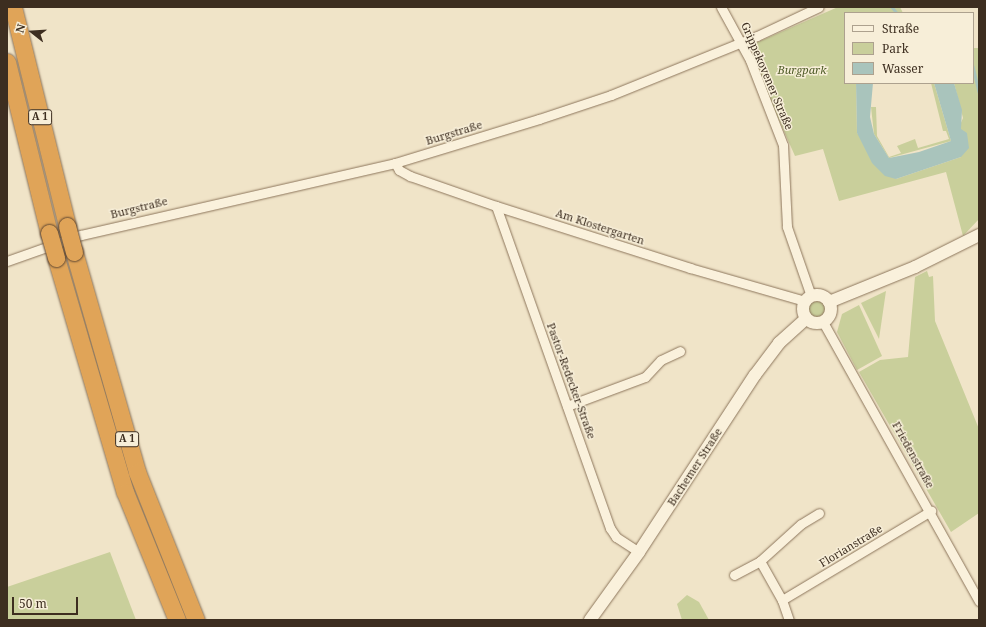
<!DOCTYPE html>
<meta charset="utf-8">
<style>
body{margin:0}
#map{position:relative;width:986px;height:627px;overflow:hidden;background:#f0e4c8;font-family:"Noto Serif",serif}
div>[style]{position:absolute}
.green>*{inset:0;background:#c9cf9b}
.round{border-radius:50%}
.water>*{inset:0;background:#a9c4bc}
.stream>*{height:2.5px;margin:-1.25px;padding:0 1.25px;transform-origin:1.25px;border-radius:1.25px;background:#a9c4bc}
.roads{filter:drop-shadow(0 0 1px #8d765c) drop-shadow(0 0 1px #8d765c)}
.minor>*{height:9px;margin:-4.5px;padding:0 4.5px;transform-origin:4.5px;border-radius:4.5px;background:#faf1dc}
.tertiary>*{height:12px;margin:-6px;padding:0 6px;transform-origin:6px;border-radius:6px;background:#faf1dc}
.tertiary>.ring{margin:-6px;padding:0;box-sizing:content-box;background:none;border:12px solid #faf1dc;border-radius:50%}
.motorway>*{height:17px;margin:-8.5px;padding:0 8.5px;transform-origin:8.5px;border-radius:8.5px;background:#e0a458}
.bridges{filter:drop-shadow(0 0 1px #5b4430) drop-shadow(0 0 1px #5b4430)}
.motorway-bridge>*{height:17px;margin:-8.5px;padding:0 8.5px;transform-origin:8.5px;border-radius:8.5px;background:#e0a458}
span{translate:-50% -50%;white-space:nowrap;text-align:center;line-height:1.15;-webkit-text-stroke:3px #f7eed8;paint-order:stroke}
.shield-label span{padding:1px 3px;background:#f7eed8;border:1px solid;border-radius:3px;-webkit-text-stroke-width:0}
.shield-label{font-size:10px;color:#3d2e20;font-weight:700}
.park-label{font-size:11px;color:#4d5a26;font-style:italic}
.street-label{font-size:11px;color:#3d2e20}
.frame{position:absolute;inset:0;border:8px solid #3d2e20;pointer-events:none}
.legend{position:absolute;left:844px;top:12px;width:130px;height:72px;box-sizing:border-box;background:#f7eed8;border:1px solid #ada18e;margin:0;padding:5px 7px;list-style:none;font-size:12px;color:#3d2e20}
.legend li{display:flex;align-items:center;gap:8px;height:20px}
.legend b{width:20px;border:1px solid #ada18e}
.north{position:absolute;left:12px;top:12px;width:40px;height:40px;-webkit-text-stroke:3px #f7eed8;paint-order:stroke;rotate:287deg;font-size:11px;font-weight:700;line-height:16px;text-align:center;color:#3d2e20}
.north::after{content:'';display:block;margin:auto;width:14px;height:18px;background:#3d2e20;clip-path:polygon(50% 0,100% 100%,50% 72%,0 100%)}
.scale{position:absolute;left:12px;top:597px;width:66px;height:18px;box-sizing:border-box;border:2px solid #3d2e20;border-top:0;padding-left:5px;font-size:12px;line-height:14px;white-space:nowrap;color:#3d2e20;-webkit-text-stroke:3px #f7eed8;paint-order:stroke}
</style>
<div id="map">
<div class="green">
<i style="clip-path:polygon(838px 7px,900px 7px,903px 13px,845px 13px,845px 83px,856px 83px,857px 133px,896px 179px,961px 157px,960px 125px,963px 118px,954px 83px,973px 83px,973px 48px,979px 48px,979px 219px,963px 236px,946px 172px,839px 201px,823px 149px,795px 156px,759px 75px,751px 45px)"></i>
<i style="clip-path:polygon(931px 83px,934px 83px,951px 141px,889px 158px,874px 134px,871px 107px,876px 107px,877px 136px,889px 157px,901px 153px,897px 146px,915px 139px,918px 148px,949px 139px,946px 131px,943px 131px)"></i>
<i style="clip-path:polygon(927px 271px,929px 277px,933px 276px,935px 321px,979px 429px,979px 513px,951px 532px,859px 372px,880px 360px,908px 357px,915px 277px)"></i>
<i style="clip-path:polygon(886px 291px,879px 339px,861px 303px)"></i>
<i class="round" style="left:808px;top:301px;width:18px;height:18px"></i>
<i style="clip-path:polygon(859px 305px,882px 356px,857px 370px,837px 332px,842px 314px)"></i>
<i style="clip-path:polygon(110px 552px,136px 620px,7px 620px,7px 587px)"></i>
<i style="clip-path:polygon(687px 595px,699px 602px,709px 620px,682px 620px,677px 604px)"></i>
</div>
<div class="water">
<i style="clip-path:polygon(856px 83px,873px 83px,870px 117px,874px 134px,889px 158px,919px 152px,951px 141px,934px 83px,954px 83px,962px 110px,961px 129px,967px 133px,969px 148px,961px 157px,896px 179px,885px 176px,872px 163px,857px 133px)"></i>
</div>
<div class="stream">
<i style="left:892px;top:7px;width:8px;rotate:50deg"></i>
<i style="left:973px;top:66px;width:26px;rotate:77deg"></i>
</div>
<div class="roads">
<div class="minor">
<i style="left:721px;top:7px;width:60px;rotate:61.3deg"></i>
<i style="left:750px;top:60px;width:91px;rotate:68.8deg"></i>
<i style="left:783px;top:145px;width:82px;rotate:87.2deg"></i>
<i style="left:787px;top:227px;width:73px;rotate:70.8deg"></i>
<i style="left:395px;top:163px;width:8px;rotate:60deg"></i>
<i style="left:399px;top:170px;width:13px;rotate:29deg"></i>
<i style="left:410px;top:176px;width:91px;rotate:19.2deg"></i>
<i style="left:496px;top:206px;width:204px;rotate:17.7deg"></i>
<i style="left:690px;top:268px;width:120px;rotate:16deg"></i>
<i style="left:496px;top:206px;width:342px;rotate:70.5deg"></i>
<i style="left:610px;top:528px;width:11px;rotate:56deg"></i>
<i style="left:616px;top:537px;width:27px;rotate:33deg"></i>
<i style="left:7px;top:261px;width:78px;rotate:-19.4deg"></i>
<i style="left:81px;top:235px;width:322px;rotate:-12.9deg"></i>
<i style="left:395px;top:163px;width:151px;rotate:-17deg"></i>
<i style="left:539px;top:119px;width:76px;rotate:-18.4deg"></i>
<i style="left:611px;top:95px;width:157px;rotate:-22deg"></i>
<i style="left:757px;top:36px;width:68px;rotate:-25.1deg"></i>
<i style="left:823px;top:322px;width:320px;rotate:60.8deg"></i>
<i style="left:567px;top:406px;width:83px;rotate:-20.4deg"></i>
<i style="left:645px;top:377px;width:23px;rotate:-47deg"></i>
<i style="left:661px;top:360px;width:21px;rotate:-25deg"></i>
<i style="left:760px;top:561px;width:45px;rotate:60.6deg"></i>
<i style="left:782px;top:600px;width:21px;rotate:71deg"></i>
<i style="left:734px;top:575px;width:30px;rotate:-28deg"></i>
<i style="left:760px;top:561px;width:55px;rotate:-42.1deg"></i>
<i style="left:801px;top:524px;width:21px;rotate:-31deg"></i>
<i style="left:782px;top:600px;width:174px;rotate:-30.9deg"></i>
</div>
<div class="tertiary">
<i class="ring" style="left:803px;top:295px;width:16px;height:16px"></i>
<i style="left:829px;top:302px;width:93px;rotate:-22.1deg"></i>
<i style="left:915px;top:267px;width:72px;rotate:-26.6deg"></i>
<i style="left:590px;top:620px;width:84px;rotate:-54.2deg"></i>
<i style="left:639px;top:552px;width:212px;rotate:-56.8deg"></i>
<i style="left:755px;top:375px;width:40px;rotate:-53deg"></i>
<i style="left:779px;top:343px;width:36px;rotate:-42deg"></i>
</div>
<div class="motorway">
<i style="left:13px;top:7px;width:226px;rotate:76.1deg"></i>
<i style="left:7px;top:62px;width:176px;rotate:76.2deg"></i>
<i style="left:74px;top:252px;width:229px;rotate:74deg"></i>
<i style="left:137px;top:472px;width:159px;rotate:68.3deg"></i>
<i style="left:56px;top:258px;width:244px;rotate:73.6deg"></i>
<i style="left:125px;top:492px;width:138px;rotate:67.9deg"></i>
</div>
</div>
<div class="bridges">
<div class="motorway-bridge">
<i style="left:67px;top:226px;width:27px;rotate:75deg"></i>
<i style="left:49px;top:233px;width:26px;rotate:74deg"></i>
</div>
</div>
<div class="shield-label">
<span style="left:40px;top:117px">A 1</span>
<span style="left:127px;top:439px">A 1</span>
</div>
<div class="park-label">
<span style="left:802px;top:70px">Burgpark</span>
</div>
<div class="street-label">
<span style="left:767px;top:76px;rotate:67deg">Grippekovener Straße</span>
<span style="left:454px;top:133px;rotate:-17deg">Burgstraße</span>
<span style="left:139px;top:208px;rotate:-14deg">Burgstraße</span>
<span style="left:600px;top:227px;rotate:18deg">Am Klostergarten</span>
<span style="left:571px;top:381px;rotate:70deg">Pastor-Redecker-Straße</span>
<span style="left:913px;top:455px;rotate:61deg">Friedenstraße</span>
<span style="left:695px;top:467px;rotate:-57deg">Bachemer Straße</span>
<span style="left:851px;top:546px;rotate:-31deg">Florianstraße</span>
</div>
<div class="frame"></div>
<ul class="legend">
<li><b style="height:5px;background:#faf1dc"></b>Straße</li>
<li><b style="height:11px;background:#c9cf9b"></b>Park</li>
<li><b style="height:11px;background:#a9c4bc"></b>Wasser</li>
</ul>
<div class="north">N</div>
<div class="scale">50 m</div>
</div>
